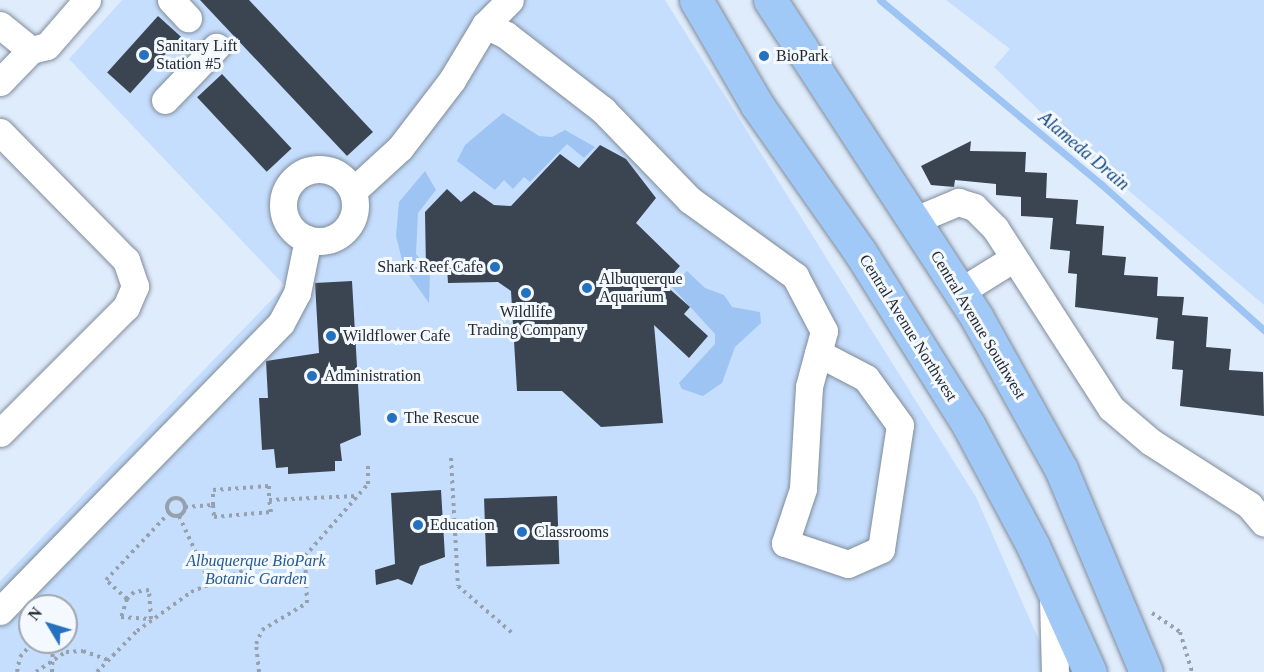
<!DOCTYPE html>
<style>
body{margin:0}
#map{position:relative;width:1264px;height:672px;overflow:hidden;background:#dfecfc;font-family:"Times New Roman",serif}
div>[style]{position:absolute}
.green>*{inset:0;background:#c5defd}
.water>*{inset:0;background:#9dc4f2}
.stream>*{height:7px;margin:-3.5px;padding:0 3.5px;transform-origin:3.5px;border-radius:3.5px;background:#9dc4f2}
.building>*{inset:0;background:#3b4552;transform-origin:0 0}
.path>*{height:4px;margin-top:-2px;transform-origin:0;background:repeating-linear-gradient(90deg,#97a1ad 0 3px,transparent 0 7.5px)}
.path>.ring{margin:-2px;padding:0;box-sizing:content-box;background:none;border:4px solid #97a1ad;border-radius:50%}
.roads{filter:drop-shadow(0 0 2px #808c9a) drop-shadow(0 0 2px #808c9a)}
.minor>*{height:27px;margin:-13.5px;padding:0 13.5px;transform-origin:13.5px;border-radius:13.5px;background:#fff}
.minor>.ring{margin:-13.5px;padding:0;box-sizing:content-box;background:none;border:27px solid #fff;border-radius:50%}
.major>*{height:33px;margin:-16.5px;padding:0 16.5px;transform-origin:16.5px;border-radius:16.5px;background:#a0c9f8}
.dots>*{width:16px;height:16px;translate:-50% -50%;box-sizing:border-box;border:3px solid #f3f9ff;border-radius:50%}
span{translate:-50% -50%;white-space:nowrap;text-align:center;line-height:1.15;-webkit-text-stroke:6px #f3f9ff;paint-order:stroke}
.poi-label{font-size:16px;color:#24292f}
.left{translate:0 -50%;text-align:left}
.right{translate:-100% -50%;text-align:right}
.street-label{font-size:16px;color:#24292f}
.park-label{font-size:16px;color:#255991;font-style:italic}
.water-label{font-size:18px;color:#12477f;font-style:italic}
.north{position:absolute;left:18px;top:594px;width:60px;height:60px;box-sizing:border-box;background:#f3f9ff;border:2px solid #a0a6ac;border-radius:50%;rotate:308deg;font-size:16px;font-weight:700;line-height:24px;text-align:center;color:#24292f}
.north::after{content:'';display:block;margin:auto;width:21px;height:27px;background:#2571c0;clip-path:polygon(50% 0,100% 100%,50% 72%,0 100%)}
</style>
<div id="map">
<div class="green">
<i style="clip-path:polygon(evenodd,122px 0,665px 0,976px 497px,1053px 672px,0 672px,0 581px,285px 286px,69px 59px,122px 0,30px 606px,66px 606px,66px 642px,30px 642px,30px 606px)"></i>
<i style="clip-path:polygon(946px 0,1264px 0,1264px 305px,1076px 146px,994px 67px,1010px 49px)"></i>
</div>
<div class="water">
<i style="clip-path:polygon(503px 113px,539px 136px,552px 137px,565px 130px,595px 147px,584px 158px,567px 144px,530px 182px,524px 177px,513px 189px,504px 180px,495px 190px,457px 161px,465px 145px)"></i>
<i style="clip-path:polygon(425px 171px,436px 190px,418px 213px,416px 254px,430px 272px,429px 303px,404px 268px,396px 236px,399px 202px)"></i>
<i style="clip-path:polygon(687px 271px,705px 288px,724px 295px,732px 307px,760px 312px,761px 323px,735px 347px,722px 383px,703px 396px,682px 389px,679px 383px,715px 344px,715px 334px,672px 287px)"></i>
</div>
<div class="stream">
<i style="left:880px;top:0;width:288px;rotate:39.8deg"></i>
<i style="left:1101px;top:184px;width:219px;rotate:41.9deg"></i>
</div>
<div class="building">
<i style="clip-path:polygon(200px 0,249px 0,373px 132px,347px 156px)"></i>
<i style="left:158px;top:16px;width:31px;height:76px;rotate:42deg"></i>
<i style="left:222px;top:74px;width:102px;height:34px;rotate:47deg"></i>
<i style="clip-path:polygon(971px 141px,970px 151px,1026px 152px,1025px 172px,1047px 173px,1046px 198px,1078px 200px,1076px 224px,1104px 226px,1102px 255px,1126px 257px,1124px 275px,1158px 277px,1157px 296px,1184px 297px,1182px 315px,1208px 317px,1206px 347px,1231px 349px,1229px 370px,1263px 372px,1264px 416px,1180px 406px,1183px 370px,1172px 369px,1174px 341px,1156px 339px,1158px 318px,1075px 307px,1077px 274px,1068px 273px,1070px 251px,1050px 249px,1053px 218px,1021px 216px,1021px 197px,996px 195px,996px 184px,955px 180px,954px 187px,931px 185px,921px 166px)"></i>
<i style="clip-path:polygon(600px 145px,626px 159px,656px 198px,636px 223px,680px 266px,664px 284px,690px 307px,684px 314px,708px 336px,689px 358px,654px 325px,663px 423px,601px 427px,562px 391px,517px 391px,511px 291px,498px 282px,448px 283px,447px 267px,426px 269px,425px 212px,447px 189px,461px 202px,474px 191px,494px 205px,511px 206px,560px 154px,579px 168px)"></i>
<i style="clip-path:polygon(352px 281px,361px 435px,340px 444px,342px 461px,335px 461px,335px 471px,288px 474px,288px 467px,276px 468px,274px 449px,262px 450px,259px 398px,268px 398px,266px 361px,319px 353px,315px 283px)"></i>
<i style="clip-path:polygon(441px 490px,445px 557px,420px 566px,412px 585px,398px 579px,376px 585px,375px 570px,395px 564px,391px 493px)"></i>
<i style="left:557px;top:496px;width:68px;height:73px;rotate:88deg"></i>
</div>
<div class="path">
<i style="left:451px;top:458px;width:128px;rotate:86.9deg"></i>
<i style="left:458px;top:586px;width:72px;rotate:41deg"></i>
<i class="ring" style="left:167px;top:498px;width:14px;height:14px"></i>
<i style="left:213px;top:505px;width:15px;rotate:-90deg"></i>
<i style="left:213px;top:490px;width:56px;rotate:-4.1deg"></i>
<i style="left:269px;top:486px;width:14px;rotate:90deg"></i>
<i style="left:185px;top:507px;width:28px;rotate:-4deg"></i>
<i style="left:213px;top:505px;width:12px;rotate:85deg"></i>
<i style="left:214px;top:517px;width:57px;rotate:-5deg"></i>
<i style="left:271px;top:512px;width:12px;rotate:-99deg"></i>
<i style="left:269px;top:500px;width:88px;rotate:-2.6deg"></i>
<i style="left:179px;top:516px;width:74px;rotate:65.2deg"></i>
<i style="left:127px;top:599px;width:19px;rotate:108deg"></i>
<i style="left:121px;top:617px;width:30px;rotate:4deg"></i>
<i style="left:151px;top:619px;width:29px;rotate:-94deg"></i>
<i style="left:149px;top:590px;width:15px;rotate:172deg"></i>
<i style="left:134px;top:592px;width:10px;rotate:135deg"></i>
<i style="left:127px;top:599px;width:28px;rotate:-138deg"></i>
<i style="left:106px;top:580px;width:92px;rotate:-46.8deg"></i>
<i style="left:1152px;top:613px;width:34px;rotate:34deg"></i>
<i style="left:1180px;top:632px;width:42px;rotate:73.3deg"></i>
<i style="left:17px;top:672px;width:15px;rotate:-79deg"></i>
<i style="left:20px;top:657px;width:20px;rotate:-49deg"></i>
<i style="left:36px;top:672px;width:36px;rotate:-34deg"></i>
<i style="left:66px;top:652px;width:17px;rotate:-3deg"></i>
<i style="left:83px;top:651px;width:27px;rotate:20deg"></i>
<i style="left:52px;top:672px;width:30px;rotate:-88deg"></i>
<i style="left:97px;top:672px;width:57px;rotate:-45.7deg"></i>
<i style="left:137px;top:631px;width:67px;rotate:-35.8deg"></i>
<i style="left:191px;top:592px;width:67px;rotate:-22deg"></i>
<i style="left:253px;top:567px;width:53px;rotate:-11.9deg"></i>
<i style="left:305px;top:556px;width:96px;rotate:-48.8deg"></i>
<i style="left:368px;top:484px;width:21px;rotate:-90deg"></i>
<i style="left:259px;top:672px;width:28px;rotate:-96deg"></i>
<i style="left:256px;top:644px;width:15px;rotate:-67deg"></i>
<i style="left:262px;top:630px;width:52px;rotate:-31deg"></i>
<i style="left:307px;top:603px;width:47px;rotate:-92.4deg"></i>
</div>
<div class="roads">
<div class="minor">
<i style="left:171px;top:0;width:25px;rotate:47deg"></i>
<i style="left:0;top:25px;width:40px;rotate:39deg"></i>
<i style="left:485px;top:25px;width:23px;rotate:25deg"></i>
<i style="left:506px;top:35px;width:123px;rotate:37.7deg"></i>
<i style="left:603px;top:110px;width:125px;rotate:46deg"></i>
<i style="left:690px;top:200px;width:130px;rotate:35.9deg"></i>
<i style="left:795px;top:276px;width:62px;rotate:62.2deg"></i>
<i style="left:824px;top:331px;width:23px;rotate:105deg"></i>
<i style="left:818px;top:353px;width:35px;rotate:105deg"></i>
<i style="left:809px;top:387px;width:102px;rotate:93.4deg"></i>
<i style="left:803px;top:489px;width:57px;rotate:108.4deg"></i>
<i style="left:785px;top:543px;width:66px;rotate:18.4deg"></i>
<i style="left:848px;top:564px;width:36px;rotate:-24deg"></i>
<i style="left:881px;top:549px;width:125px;rotate:-81.3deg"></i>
<i style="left:900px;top:425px;width:58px;rotate:-125.9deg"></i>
<i style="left:866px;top:378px;width:54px;rotate:-152.5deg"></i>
<i style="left:0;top:82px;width:45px;rotate:-45.9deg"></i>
<i style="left:31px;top:50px;width:16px;rotate:-14deg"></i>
<i style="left:47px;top:46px;width:61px;rotate:-49deg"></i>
<i style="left:165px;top:100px;width:74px;rotate:-46.1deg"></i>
<i style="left:0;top:132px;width:180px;rotate:45.5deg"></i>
<i style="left:126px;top:260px;width:28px;rotate:71deg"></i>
<i style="left:135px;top:286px;width:23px;rotate:113deg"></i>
<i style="left:126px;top:307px;width:178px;rotate:135deg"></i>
<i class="ring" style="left:283px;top:169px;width:45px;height:45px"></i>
<i style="left:353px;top:191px;width:64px;rotate:-42.5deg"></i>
<i style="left:400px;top:148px;width:86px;rotate:-52.6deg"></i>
<i style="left:452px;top:80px;width:64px;rotate:-59deg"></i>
<i style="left:485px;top:25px;width:35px;rotate:-45deg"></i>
<i style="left:915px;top:220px;width:47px;rotate:-22.7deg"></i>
<i style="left:958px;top:202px;width:17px;rotate:17deg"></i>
<i style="left:974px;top:207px;width:30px;rotate:45deg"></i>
<i style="left:995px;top:228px;width:214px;rotate:57.2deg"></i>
<i style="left:1111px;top:408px;width:52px;rotate:40.4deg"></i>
<i style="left:1151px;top:442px;width:117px;rotate:32.7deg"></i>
<i style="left:1249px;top:505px;width:23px;rotate:50deg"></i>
<i style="left:961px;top:291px;width:62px;rotate:-31.9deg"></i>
<i style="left:1053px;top:597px;width:75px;rotate:88.5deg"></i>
<i style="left:0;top:611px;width:402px;rotate:-45.7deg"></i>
<i style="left:281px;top:323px;width:34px;rotate:-62deg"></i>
<i style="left:297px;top:293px;width:55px;rotate:-78.5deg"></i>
</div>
<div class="major">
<i style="left:696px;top:0;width:121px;rotate:59.8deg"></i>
<i style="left:757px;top:105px;width:179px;rotate:55deg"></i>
<i style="left:860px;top:252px;width:205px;rotate:57.9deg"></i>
<i style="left:969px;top:426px;width:136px;rotate:61.9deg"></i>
<i style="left:1033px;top:546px;width:138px;rotate:65.7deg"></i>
<i style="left:770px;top:0;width:379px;rotate:56.9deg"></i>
<i style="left:977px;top:318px;width:173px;rotate:60.9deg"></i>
<i style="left:1061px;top:469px;width:220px;rotate:67.3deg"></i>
</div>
</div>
<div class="dots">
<i style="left:144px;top:55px;background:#2571c0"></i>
<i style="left:764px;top:56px;background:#2571c0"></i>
<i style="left:495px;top:267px;background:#2571c0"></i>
<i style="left:587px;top:288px;background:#2571c0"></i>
<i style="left:526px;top:293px;background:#2571c0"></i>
<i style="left:331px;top:336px;background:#2571c0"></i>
<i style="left:312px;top:376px;background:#2571c0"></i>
<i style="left:392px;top:418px;background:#2571c0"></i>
<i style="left:418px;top:525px;background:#2571c0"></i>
<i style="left:522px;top:532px;background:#2571c0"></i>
</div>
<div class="poi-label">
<span class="left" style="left:156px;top:55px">Sanitary Lift<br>Station #5</span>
<span class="left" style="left:776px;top:56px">BioPark</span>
<span class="right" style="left:483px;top:267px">Shark Reef Cafe</span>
<span class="left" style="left:599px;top:288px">Albuquerque<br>Aquarium</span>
<span style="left:526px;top:321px">Wildlife<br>Trading Company</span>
<span class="left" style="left:343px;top:336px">Wildflower Cafe</span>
<span class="left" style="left:324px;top:376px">Administration</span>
<span class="left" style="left:404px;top:418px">The Rescue</span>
<span class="left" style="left:430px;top:525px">Education</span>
<span class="left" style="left:534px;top:532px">Classrooms</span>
</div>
<div class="street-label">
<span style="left:978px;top:325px;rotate:59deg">Central Avenue Southwest</span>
<span style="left:908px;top:328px;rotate:58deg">Central Avenue Northwest</span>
</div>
<div class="park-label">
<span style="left:256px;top:570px">Albuquerque BioPark<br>Botanic Garden</span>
</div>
<div class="water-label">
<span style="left:1084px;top:151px;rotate:40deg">Alameda Drain</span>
</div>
<div class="north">N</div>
</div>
